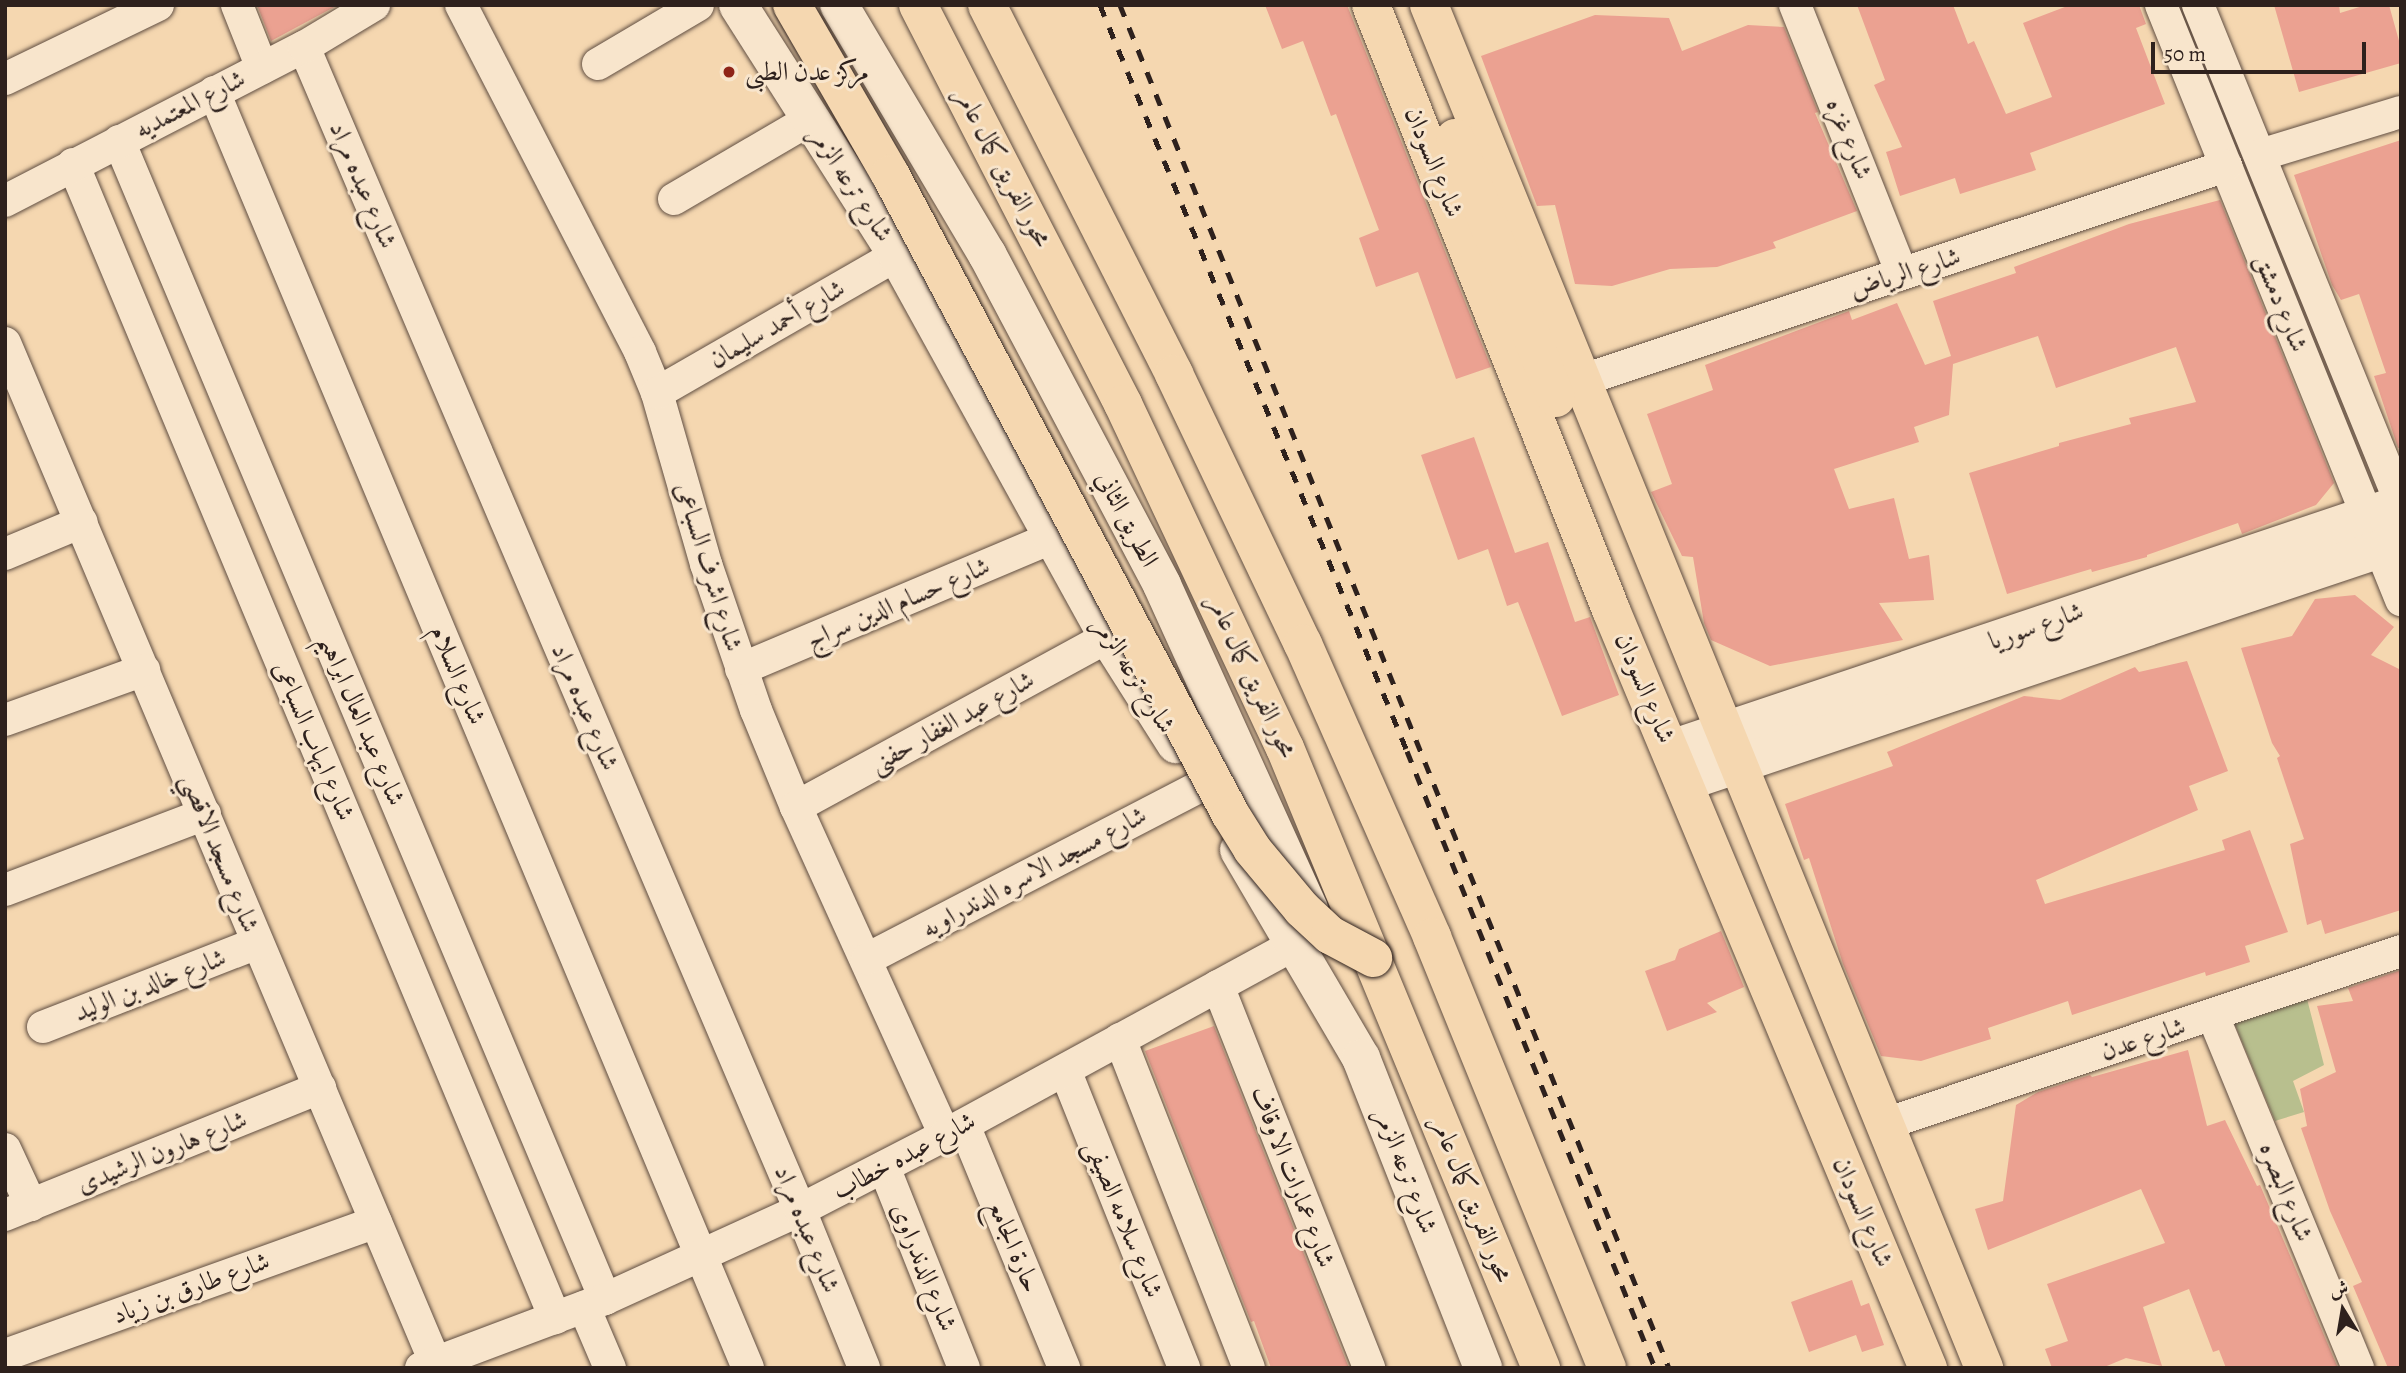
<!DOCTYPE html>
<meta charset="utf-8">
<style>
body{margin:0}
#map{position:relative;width:2406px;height:1373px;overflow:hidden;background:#f5d7b0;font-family:Alegreya,Amiri,serif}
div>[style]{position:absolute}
.green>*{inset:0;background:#b8bf8e}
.building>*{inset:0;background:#eba191}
.roads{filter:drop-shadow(0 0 2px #604e42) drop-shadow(0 0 2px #604e42)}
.minor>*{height:32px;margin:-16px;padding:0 16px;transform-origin:16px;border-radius:16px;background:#f8e5cc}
.tertiary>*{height:38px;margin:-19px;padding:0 19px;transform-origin:19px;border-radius:19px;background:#f8e5cc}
.primary>*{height:38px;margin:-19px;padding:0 19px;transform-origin:19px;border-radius:19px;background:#f5d7b0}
.motorway>*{height:38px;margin:-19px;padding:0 19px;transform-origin:19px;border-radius:19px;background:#f5d7b0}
.rail>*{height:5px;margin-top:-2.5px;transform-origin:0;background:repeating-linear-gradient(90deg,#2e211d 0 12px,transparent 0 24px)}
.bridges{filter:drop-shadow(0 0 2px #2e211d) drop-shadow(0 0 2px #2e211d)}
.motorway-bridge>*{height:38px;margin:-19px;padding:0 19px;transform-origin:19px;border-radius:19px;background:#f5d7b0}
.dots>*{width:19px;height:19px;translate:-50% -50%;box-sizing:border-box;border:4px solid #f8e5cc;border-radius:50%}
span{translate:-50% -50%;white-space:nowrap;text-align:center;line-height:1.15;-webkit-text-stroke:6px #f8e5cc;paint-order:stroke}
.poi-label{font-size:26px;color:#2e211d}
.left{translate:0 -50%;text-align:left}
.street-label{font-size:26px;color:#2e211d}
.frame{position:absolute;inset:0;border:7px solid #2e211d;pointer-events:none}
.north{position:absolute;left:2308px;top:1275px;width:70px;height:70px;-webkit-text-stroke:5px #f8e5cc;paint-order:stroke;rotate:349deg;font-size:19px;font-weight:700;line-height:28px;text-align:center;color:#2e211d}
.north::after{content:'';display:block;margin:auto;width:24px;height:32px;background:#2e211d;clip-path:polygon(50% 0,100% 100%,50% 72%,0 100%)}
.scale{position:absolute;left:2151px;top:42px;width:215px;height:32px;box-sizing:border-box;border:4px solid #2e211d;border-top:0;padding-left:9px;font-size:21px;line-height:24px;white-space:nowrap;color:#2e211d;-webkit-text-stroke:5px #f8e5cc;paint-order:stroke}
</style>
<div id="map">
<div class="green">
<i style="clip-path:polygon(2306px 995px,2324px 1065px,2293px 1081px,2304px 1112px,2275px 1121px,2233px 1020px)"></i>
</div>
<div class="building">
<i style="clip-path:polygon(257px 5px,338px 5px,271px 41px)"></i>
<i style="clip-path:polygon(1265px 5px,1347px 5px,1491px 367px,1456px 379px,1418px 272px,1376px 287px,1359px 238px,1379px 230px,1336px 114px,1331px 116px,1303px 41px,1282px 49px)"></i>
<i style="clip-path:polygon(1857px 5px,1953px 5px,1968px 44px,1974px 41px,2006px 114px,2052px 97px,2023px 23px,2070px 5px,2139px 5px,2146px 24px,2136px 28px,2165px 104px,2030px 153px,2036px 170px,1960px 194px,1955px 178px,1900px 196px,1886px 152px,1902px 147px,1874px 85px,1885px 80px)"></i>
<i style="clip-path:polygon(2274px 5px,2339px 5px,2340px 13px,2366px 5px,2389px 5px,2401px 48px,2401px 63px,2299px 92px)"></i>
<i style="clip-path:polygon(1595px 15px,1669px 18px,1682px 51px,1748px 25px,1784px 27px,1818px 112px,1815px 113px,1857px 211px,1773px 242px,1776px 248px,1717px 267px,1670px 269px,1612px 286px,1575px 284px,1555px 205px,1537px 206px,1481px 56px)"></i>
<i style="clip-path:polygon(2401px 140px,2401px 448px,2398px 448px,2374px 376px,2386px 373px,2359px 294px,2341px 300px,2332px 285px,2294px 175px)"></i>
<i style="clip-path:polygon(2220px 200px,2334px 483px,2316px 505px,2242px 534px,2238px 523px,2147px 555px,2147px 557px,2092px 572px,2091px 569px,2007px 594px,1969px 473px,2059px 446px,2059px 443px,2131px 424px,2129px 418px,2196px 402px,2176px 347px,2056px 388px,2038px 336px,1953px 364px,1949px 415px,1914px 427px,1919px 442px,1834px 469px,1849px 509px,1894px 498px,1909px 559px,1929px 555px,1934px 600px,1879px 603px,1903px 640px,1770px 666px,1711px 640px,1704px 623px,1693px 557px,1682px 556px,1651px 492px,1672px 484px,1647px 414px,1713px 390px,1705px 365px,1849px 311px,1852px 320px,1897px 303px,1925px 365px,1951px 356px,1933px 301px,2016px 273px,2014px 267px,2129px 224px)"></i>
<i style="clip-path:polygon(1474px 437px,1515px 553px,1548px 542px,1575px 622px,1590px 617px,1619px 695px,1562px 716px,1518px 602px,1507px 606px,1488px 549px,1458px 560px,1421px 455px)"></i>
<i style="clip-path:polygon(2355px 595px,2394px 627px,2371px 655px,2401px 670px,2401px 910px,2325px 934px,2321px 920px,2307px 925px,2290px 844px,2304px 839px,2277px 758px,2280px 756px,2272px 743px,2241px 648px,2292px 636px,2315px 599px)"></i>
<i style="clip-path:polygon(2187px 661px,2228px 771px,2189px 786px,2198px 810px,2036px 880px,2045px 904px,2225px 850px,2222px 840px,2250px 830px,2288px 932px,2245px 946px,2250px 962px,2206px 976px,2205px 972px,2072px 1015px,2068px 1001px,1988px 1028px,1991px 1039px,1921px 1061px,1881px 1056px,1843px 964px,1809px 858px,1804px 860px,1785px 804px,1893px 766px,1887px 752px,2024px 696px,2060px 700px,2135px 667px,2139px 672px)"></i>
<i style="clip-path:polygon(1721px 931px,1744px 987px,1707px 1003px,1717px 1012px,1667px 1031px,1645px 971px,1675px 960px,1679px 949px)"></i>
<i style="clip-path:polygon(2401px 970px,2401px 1368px,2388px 1368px,2353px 1286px,2362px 1282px,2330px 1211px,2301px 1128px,2307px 1126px,2300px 1089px,2336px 1072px,2317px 1006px,2353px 1001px,2348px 988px)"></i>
<i style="clip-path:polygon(1214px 1026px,1349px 1368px,1271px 1368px,1254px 1321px,1251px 1322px,1145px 1051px)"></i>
<i style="clip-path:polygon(2188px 1050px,2207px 1126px,2225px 1120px,2257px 1186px,2260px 1185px,2338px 1368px,2226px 1368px,2219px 1350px,2213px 1352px,2189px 1289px,2143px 1307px,2162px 1366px,2126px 1358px,2102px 1368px,2052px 1368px,2045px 1349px,2068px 1341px,2047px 1284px,2165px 1243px,2141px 1189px,1988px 1250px,1975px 1209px,2003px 1201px,2016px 1105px,2038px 1092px,2090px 1075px,2092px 1077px)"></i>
<i style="clip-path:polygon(1852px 1280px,1861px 1306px,1869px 1303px,1884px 1345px,1862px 1352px,1856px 1335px,1809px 1352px,1791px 1302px)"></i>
</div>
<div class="roads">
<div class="minor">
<i style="left:237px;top:5px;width:68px;rotate:68.4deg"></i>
<i style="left:461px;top:5px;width:390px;rotate:62.7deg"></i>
<i style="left:640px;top:352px;width:44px;rotate:67.5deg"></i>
<i style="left:657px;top:393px;width:178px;rotate:74deg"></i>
<i style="left:706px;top:564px;width:154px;rotate:71.1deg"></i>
<i style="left:756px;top:710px;width:105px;rotate:67.6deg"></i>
<i style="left:796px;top:807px;width:360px;rotate:65.6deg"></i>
<i style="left:1795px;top:5px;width:289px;rotate:68.3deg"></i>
<i style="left:2161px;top:5px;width:642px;rotate:68.03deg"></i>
<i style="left:2198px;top:5px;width:539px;rotate:67.86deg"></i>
<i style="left:304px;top:47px;width:1264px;rotate:66.9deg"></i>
<i style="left:800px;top:1210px;width:170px;rotate:67.9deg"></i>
<i style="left:598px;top:64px;width:116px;rotate:-30.5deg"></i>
<i style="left:5px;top:79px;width:170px;rotate:-25.8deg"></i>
<i style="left:214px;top:92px;width:1383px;rotate:67.29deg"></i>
<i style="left:119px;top:141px;width:1256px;rotate:67.23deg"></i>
<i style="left:2260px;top:155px;width:147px;rotate:-17deg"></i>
<i style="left:73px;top:164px;width:1251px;rotate:67.33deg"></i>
<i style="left:674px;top:199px;width:156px;rotate:-30.3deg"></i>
<i style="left:5px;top:201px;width:336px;rotate:-27.3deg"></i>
<i style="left:304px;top:47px;width:82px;rotate:-31deg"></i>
<i style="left:5px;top:343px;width:1106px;rotate:67.12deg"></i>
<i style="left:1583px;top:380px;width:678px;rotate:-18.41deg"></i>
<i style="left:657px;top:393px;width:277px;rotate:-29.9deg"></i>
<i style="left:5px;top:554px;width:83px;rotate:-22.6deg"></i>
<i style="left:741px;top:669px;width:340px;rotate:-22.9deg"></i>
<i style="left:5px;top:720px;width:148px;rotate:-19.8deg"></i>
<i style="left:796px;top:807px;width:355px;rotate:-28.6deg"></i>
<i style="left:5px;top:890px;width:214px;rotate:-20.8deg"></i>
<i style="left:867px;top:959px;width:377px;rotate:-27.4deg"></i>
<i style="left:1218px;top:986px;width:411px;rotate:68.4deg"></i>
<i style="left:2213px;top:1016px;width:381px;rotate:67.6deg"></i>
<i style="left:43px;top:1027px;width:230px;rotate:-21.4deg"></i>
<i style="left:1120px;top:1039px;width:353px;rotate:68.6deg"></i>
<i style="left:1065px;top:1070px;width:321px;rotate:68.2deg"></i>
<i style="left:1885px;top:1124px;width:544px;rotate:-18.53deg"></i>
<i style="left:964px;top:1125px;width:263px;rotate:67.6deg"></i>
<i style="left:5px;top:1149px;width:62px;rotate:65.1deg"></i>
<i style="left:884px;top:1167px;width:216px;rotate:68.3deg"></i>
<i style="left:5px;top:1215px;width:340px;rotate:-22deg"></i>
<i style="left:584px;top:1307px;width:66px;rotate:66.9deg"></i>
<i style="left:5px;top:1355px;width:394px;rotate:-19.7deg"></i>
<i style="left:421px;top:1368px;width:197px;rotate:-20.6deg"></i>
<i style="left:605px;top:1299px;width:214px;rotate:-24.5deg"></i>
<i style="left:800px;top:1210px;width:163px;rotate:-27.3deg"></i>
<i style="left:945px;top:1135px;width:397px;rotate:-28.6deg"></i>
</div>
<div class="tertiary">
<i style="left:738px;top:5px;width:296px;rotate:57.5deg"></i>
<i style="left:897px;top:255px;width:436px;rotate:61.1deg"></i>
<i style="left:1108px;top:637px;width:127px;rotate:57.6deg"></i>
<i style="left:839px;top:5px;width:290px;rotate:59.3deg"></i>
<i style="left:987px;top:254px;width:374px;rotate:62.1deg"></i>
<i style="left:1162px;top:585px;width:356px;rotate:65.6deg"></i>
<i style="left:1671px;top:749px;width:770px;rotate:-18.55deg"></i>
<i style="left:1685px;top:782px;width:755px;rotate:-18.53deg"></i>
<i style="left:1239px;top:850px;width:241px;rotate:59.6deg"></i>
<i style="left:1361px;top:1058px;width:333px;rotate:68.5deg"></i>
</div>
<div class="primary">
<i style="left:1371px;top:5px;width:651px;rotate:68.36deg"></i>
<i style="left:1611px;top:610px;width:822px;rotate:67.31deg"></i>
<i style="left:1429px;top:5px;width:1472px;rotate:67.84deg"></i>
<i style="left:1455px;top:138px;width:279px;rotate:68.8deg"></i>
</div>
<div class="motorway">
<i style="left:918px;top:5px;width:449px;rotate:62.8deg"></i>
<i style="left:1123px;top:404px;width:380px;rotate:64.8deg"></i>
<i style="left:1285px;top:748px;width:671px;rotate:67.56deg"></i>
<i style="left:987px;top:5px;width:414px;rotate:63.1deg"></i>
<i style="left:1174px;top:374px;width:299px;rotate:64.5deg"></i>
<i style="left:1303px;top:644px;width:320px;rotate:66.2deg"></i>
<i style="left:1432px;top:937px;width:465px;rotate:67.9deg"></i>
</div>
</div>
<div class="rail">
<i style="left:1100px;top:5px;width:807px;rotate:67.63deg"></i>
<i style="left:1407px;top:751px;width:665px;rotate:68.1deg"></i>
<i style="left:1120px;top:5px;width:1469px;rotate:68.06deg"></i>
</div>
<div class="bridges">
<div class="motorway-bridge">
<i style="left:792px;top:5px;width:195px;rotate:59.9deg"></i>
<i style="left:890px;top:174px;width:726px;rotate:61.99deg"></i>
<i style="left:1231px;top:815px;width:40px;rotate:58deg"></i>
<i style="left:1252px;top:849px;width:78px;rotate:50.2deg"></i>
<i style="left:1302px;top:909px;width:38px;rotate:43deg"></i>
<i style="left:1330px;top:935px;width:49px;rotate:28.1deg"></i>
</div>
</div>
<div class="dots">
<i style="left:729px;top:72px;background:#8f2418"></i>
</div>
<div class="poi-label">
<span class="left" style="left:745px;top:72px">مركز عدن الطبى</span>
</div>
<div class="street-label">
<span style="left:190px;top:104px;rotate:-27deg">شارع المعتمديه</span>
<span style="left:1849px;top:139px;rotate:68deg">شارع غزه</span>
<span style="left:1434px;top:162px;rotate:68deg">شارع السودان</span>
<span style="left:1003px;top:167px;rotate:62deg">محور الفريق كمال عامر</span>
<span style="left:851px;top:184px;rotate:57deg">شارع ترعه الزمر</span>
<span style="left:363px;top:185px;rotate:67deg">شارع عبده مراد</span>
<span style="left:1905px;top:273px;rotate:-18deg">شارع الرياض</span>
<span style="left:2281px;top:303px;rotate:68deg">شارع دمشق</span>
<span style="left:777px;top:324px;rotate:-30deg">شارع أحمد سليمان</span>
<span style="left:1127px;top:519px;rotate:62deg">الطريق الثاني</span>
<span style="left:709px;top:567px;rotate:73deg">شارع اشرف السباعى</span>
<span style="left:898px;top:603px;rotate:-23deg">شارع حسام الدين سراج</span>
<span style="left:2036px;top:626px;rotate:-19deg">شارع سوريا</span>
<span style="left:458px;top:675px;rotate:67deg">شارع السلام</span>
<span style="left:1134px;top:675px;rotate:58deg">شارع ترعه الزمر</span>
<span style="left:1252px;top:676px;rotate:65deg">محور الفريق كمال عامر</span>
<span style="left:1645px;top:688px;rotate:67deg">شارع السودان</span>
<span style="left:585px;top:707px;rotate:67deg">شارع عبده مراد</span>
<span style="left:362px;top:720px;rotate:67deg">شارع عبد العال ابراهيم</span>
<span style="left:952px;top:722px;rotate:-29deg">شارع عبد الغفار حفنى</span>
<span style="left:314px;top:741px;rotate:67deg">شارع ايهاب السباعى</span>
<span style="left:220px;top:853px;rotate:68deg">شارع مسجد الاقصي</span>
<span style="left:1034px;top:872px;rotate:-28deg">شارع مسجد الاسره الدندراويه</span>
<span style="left:150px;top:985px;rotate:-21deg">شارع خالد بن الوليد</span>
<span style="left:2143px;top:1039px;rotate:-18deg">شارع عدن</span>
<span style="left:162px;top:1152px;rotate:-22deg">شارع هارون الرشيدى</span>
<span style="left:904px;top:1156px;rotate:-28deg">شارع عبده خطاب</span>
<span style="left:1406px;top:1171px;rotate:69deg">شارع ترعه الزمر</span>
<span style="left:1293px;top:1177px;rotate:69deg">شارع عمارات الاوقاف</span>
<span style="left:2286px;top:1192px;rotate:68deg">شارع البصره</span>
<span style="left:1472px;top:1199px;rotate:68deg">محور الفريق كمال عامر</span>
<span style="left:1863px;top:1212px;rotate:67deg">شارع السودان</span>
<span style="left:1124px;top:1219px;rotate:68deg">شارع سلامه الصيفى</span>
<span style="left:807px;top:1229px;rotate:68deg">شارع عبده مراد</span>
<span style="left:1014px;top:1246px;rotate:67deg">حارة الجامع</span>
<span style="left:924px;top:1267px;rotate:68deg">شارع الدندراوى</span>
<span style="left:191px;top:1288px;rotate:-20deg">شارع طارق بن زياد</span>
</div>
<div class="frame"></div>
<div class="north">ش</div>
<div class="scale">50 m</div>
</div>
